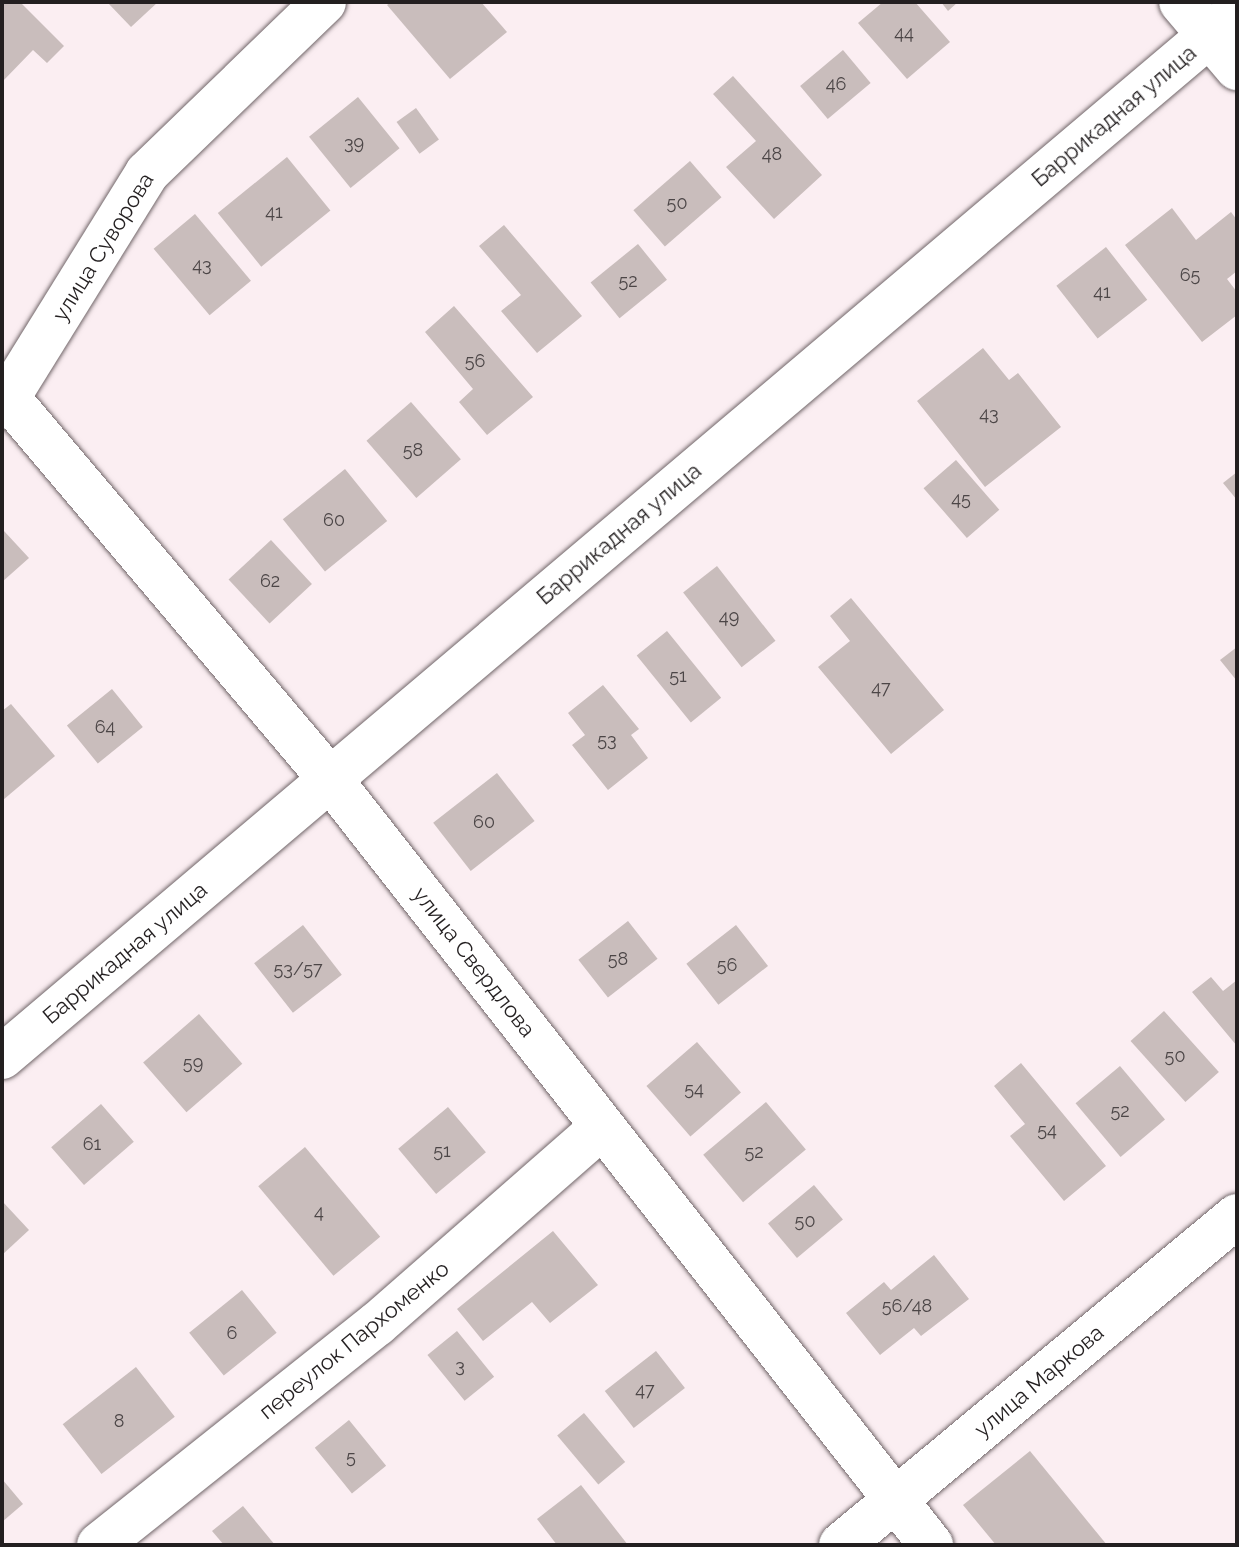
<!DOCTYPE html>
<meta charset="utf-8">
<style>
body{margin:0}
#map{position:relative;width:1239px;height:1547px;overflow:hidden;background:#fbeef2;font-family:Raleway,sans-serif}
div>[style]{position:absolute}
.building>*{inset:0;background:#c9bdbc;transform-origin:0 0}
.roads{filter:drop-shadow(0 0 2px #716669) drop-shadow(0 0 2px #716669)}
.street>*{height:44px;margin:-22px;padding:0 22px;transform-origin:22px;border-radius:22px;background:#fff}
.secondary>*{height:44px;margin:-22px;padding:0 22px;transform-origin:22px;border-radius:22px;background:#fff}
span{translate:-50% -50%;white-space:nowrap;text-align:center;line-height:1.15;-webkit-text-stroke:6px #fff;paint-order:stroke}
.number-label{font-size:18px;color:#4c4647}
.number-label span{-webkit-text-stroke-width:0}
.street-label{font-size:22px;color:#231f20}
.frame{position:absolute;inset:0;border:4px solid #231f20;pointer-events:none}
</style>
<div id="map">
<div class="building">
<i style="clip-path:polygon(2px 2px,20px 2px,64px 46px,47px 63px,33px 50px,2px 82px)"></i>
<i style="clip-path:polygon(107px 2px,158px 2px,131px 27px)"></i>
<i style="clip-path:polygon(391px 2px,481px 2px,507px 32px,450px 79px,387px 5px)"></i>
<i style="clip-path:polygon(883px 2px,915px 2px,950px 42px,907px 79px,858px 23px)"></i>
<i style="clip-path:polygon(941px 2px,958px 2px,948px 11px)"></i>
<i style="left:843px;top:50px;width:43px;height:56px;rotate:50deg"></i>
<i style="clip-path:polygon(733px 76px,822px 175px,774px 219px,726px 167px,756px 141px,713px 94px)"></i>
<i style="left:358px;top:97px;width:66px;height:63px;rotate:51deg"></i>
<i style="left:416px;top:108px;width:39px;height:24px;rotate:54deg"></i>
<i style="left:287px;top:157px;width:69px;height:89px;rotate:51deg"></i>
<i style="left:690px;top:161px;width:48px;height:75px;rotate:49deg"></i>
<i style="clip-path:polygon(1172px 208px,1196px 240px,1231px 212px,1237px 220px,1237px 271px,1227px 279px,1237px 292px,1237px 315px,1202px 342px,1125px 245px)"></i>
<i style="left:195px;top:214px;width:87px;height:54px;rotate:50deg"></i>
<i style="clip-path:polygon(504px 225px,582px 316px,537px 353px,501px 311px,521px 295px,479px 246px)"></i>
<i style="left:638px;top:244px;width:46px;height:61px;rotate:51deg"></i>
<i style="left:1106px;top:247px;width:67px;height:63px;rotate:52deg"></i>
<i style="clip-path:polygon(454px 306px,533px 397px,487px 435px,459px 402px,473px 389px,425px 332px)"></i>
<i style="clip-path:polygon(983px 348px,1009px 380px,1018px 373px,1061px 427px,985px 487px,917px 401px)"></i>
<i style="left:411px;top:402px;width:76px;height:59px;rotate:49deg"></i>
<i style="left:956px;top:460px;width:66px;height:43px;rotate:49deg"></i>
<i style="left:345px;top:469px;width:67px;height:80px;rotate:51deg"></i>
<i style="clip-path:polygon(1237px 472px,1237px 500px,1223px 483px)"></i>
<i style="clip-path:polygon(4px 531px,29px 558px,2px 582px,2px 533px)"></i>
<i style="left:271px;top:540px;width:60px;height:58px;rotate:47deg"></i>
<i style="left:717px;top:566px;width:95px;height:43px;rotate:52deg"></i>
<i style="clip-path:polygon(851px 598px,944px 710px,891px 754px,818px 667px,850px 641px,830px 616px)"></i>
<i style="left:667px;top:631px;width:86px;height:39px;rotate:51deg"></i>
<i style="clip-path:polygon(1237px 647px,1237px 681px,1220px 660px)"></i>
<i style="clip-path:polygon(603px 685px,639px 729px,631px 735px,648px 758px,608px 790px,572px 745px,585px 735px,568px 713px)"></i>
<i style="left:112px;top:689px;width:49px;height:58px;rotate:51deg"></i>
<i style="clip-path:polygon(11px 704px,55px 756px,3px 800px,2px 711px)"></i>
<i style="left:497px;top:773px;width:61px;height:81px;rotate:52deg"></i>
<i style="left:628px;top:921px;width:48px;height:63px;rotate:52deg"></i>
<i style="left:303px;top:925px;width:63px;height:62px;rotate:52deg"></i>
<i style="left:736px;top:925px;width:52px;height:63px;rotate:52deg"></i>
<i style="clip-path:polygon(1211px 977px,1223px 991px,1237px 980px,1237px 1046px,1192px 992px)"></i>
<i style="left:1164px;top:1011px;width:82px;height:45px;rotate:48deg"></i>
<i style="left:199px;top:1014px;width:66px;height:74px;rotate:49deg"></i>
<i style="left:697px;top:1042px;width:67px;height:67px;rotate:49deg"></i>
<i style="clip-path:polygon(1021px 1063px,1106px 1166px,1064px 1201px,1010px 1136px,1025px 1124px,994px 1086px)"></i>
<i style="left:1120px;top:1066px;width:70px;height:58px;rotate:50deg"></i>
<i style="left:766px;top:1102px;width:62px;height:82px;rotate:50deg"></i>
<i style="left:101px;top:1104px;width:50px;height:66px;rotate:49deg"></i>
<i style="left:448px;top:1107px;width:59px;height:65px;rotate:50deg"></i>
<i style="left:305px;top:1147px;width:117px;height:61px;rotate:50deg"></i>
<i style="left:814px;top:1185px;width:45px;height:60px;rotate:50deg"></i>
<i style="clip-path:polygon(2px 1201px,29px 1230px,2px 1255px)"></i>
<i style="clip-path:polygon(553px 1231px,598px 1285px,550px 1323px,532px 1302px,483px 1341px,457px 1309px)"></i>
<i style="clip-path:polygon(934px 1255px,969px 1299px,921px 1336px,914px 1328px,880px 1355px,846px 1313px,884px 1282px,891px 1290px)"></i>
<i style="left:242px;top:1290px;width:55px;height:68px;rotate:51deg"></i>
<i style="left:457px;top:1331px;width:59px;height:38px;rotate:51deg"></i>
<i style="left:656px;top:1351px;width:47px;height:65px;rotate:52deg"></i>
<i style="left:136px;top:1367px;width:63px;height:93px;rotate:52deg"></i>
<i style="left:584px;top:1413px;width:64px;height:35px;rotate:50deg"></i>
<i style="left:349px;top:1420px;width:59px;height:44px;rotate:51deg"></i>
<i style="clip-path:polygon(1030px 1451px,1107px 1545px,996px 1545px,963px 1505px)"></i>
<i style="clip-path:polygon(2px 1479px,23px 1504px,2px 1522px)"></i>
<i style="clip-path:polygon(581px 1485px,628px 1545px,557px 1545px,537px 1519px)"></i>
<i style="clip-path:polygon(243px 1506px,275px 1545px,224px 1545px,212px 1531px)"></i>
</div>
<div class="roads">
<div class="street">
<i style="left:1181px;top:2px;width:87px;rotate:49.7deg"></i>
<i style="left:2px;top:391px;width:508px;rotate:49.79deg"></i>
<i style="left:330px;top:779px;width:974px;rotate:51.88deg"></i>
<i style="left:2px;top:407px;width:275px;rotate:-58.2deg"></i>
<i style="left:147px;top:173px;width:246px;rotate:-44deg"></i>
<i style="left:2px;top:1057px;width:1618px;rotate:-40.24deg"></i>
<i style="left:99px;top:1545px;width:355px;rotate:-38.5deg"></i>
<i style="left:377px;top:1324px;width:299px;rotate:-41.2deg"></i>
</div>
<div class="secondary">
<i style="left:841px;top:1545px;width:515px;rotate:-39.72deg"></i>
</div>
</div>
<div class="number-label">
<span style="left:904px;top:33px">44</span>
<span style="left:836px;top:84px">46</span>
<span style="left:354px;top:143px">39</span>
<span style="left:772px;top:154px">48</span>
<span style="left:677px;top:203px">50</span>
<span style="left:274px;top:212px">41</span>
<span style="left:202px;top:265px">43</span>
<span style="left:1190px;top:275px">65</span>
<span style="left:628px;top:281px">52</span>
<span style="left:1102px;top:292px">41</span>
<span style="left:475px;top:361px">56</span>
<span style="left:989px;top:414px">43</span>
<span style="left:413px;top:450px">58</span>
<span style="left:961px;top:499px">45</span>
<span style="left:334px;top:520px">60</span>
<span style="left:270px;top:581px">62</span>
<span style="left:729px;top:617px">49</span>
<span style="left:678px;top:676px">51</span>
<span style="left:881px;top:688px">47</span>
<span style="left:105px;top:727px">64</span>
<span style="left:607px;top:740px">53</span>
<span style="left:484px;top:822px">60</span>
<span style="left:618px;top:959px">58</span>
<span style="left:727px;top:965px">56</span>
<span style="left:298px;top:969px">53/57</span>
<span style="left:1175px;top:1056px">50</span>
<span style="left:193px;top:1063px">59</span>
<span style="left:694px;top:1089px">54</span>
<span style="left:1120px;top:1111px">52</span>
<span style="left:1047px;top:1130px">54</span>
<span style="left:92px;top:1144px">61</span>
<span style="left:442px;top:1151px">51</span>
<span style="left:754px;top:1152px">52</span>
<span style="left:319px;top:1212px">4</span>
<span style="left:805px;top:1221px">50</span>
<span style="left:907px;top:1306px">56/48</span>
<span style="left:232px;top:1333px">6</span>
<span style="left:460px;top:1366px">3</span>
<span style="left:645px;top:1390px">47</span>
<span style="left:119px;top:1421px">8</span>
<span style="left:351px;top:1457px">5</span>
</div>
<div class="street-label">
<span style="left:1114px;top:116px;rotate:-40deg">Баррикадная улица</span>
<span style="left:103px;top:247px;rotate:-58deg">улица Суворова</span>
<span style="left:619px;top:534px;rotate:-40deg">Баррикадная улица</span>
<span style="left:125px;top:953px;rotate:-40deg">Баррикадная улица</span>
<span style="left:474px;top:962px;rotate:52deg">улица Свердлова</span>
<span style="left:354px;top:1340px;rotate:-39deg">переулок Пархоменко</span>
<span style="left:1039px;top:1381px;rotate:-40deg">улица Маркова</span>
</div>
<div class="frame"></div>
</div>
